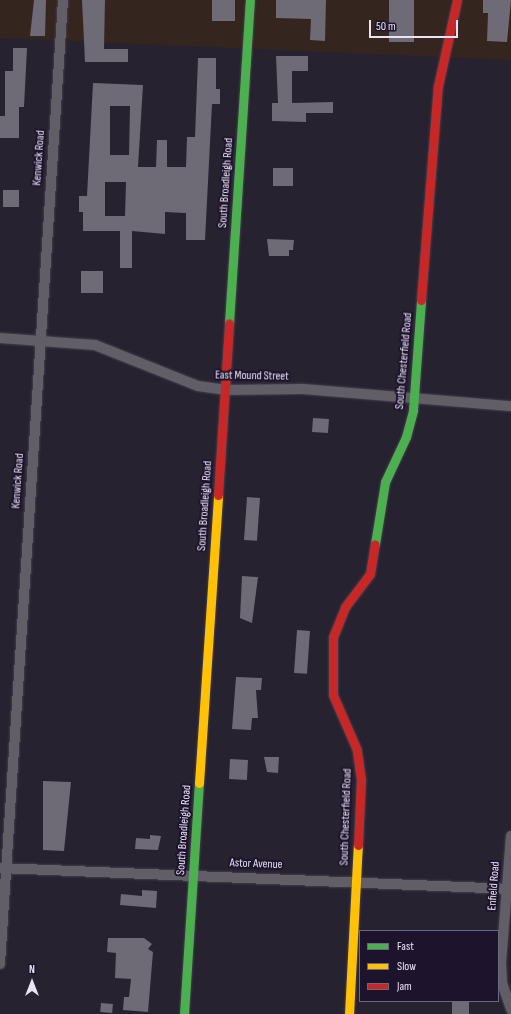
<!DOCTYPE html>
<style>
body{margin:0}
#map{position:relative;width:511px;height:1014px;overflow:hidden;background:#272230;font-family:"Sofia Sans Condensed",sans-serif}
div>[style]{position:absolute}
.commercial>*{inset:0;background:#34251f}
.building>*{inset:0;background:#6e6a76;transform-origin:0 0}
.roads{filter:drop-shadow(0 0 1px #443f4c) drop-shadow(0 0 1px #443f4c)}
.street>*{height:10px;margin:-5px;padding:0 5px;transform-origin:5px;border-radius:5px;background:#615e68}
.fast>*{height:9px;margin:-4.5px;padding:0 4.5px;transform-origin:4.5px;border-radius:4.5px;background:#4caf50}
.slow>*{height:9px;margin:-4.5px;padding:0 4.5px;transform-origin:4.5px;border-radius:4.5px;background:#ffc107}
.jam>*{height:9px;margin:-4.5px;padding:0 4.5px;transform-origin:4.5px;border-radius:4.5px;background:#c62828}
span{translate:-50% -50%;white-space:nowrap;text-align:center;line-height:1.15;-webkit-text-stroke:4px #1d132c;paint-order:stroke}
.street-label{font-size:12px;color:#eae4f6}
.legend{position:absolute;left:359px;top:930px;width:140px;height:72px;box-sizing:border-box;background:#1d132c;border:1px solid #6f677d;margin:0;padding:5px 7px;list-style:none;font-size:12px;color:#eae4f6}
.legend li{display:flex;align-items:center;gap:8px;height:20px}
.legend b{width:20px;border:1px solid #6f677d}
.north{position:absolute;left:12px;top:962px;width:40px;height:40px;-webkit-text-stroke:3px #1d132c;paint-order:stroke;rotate:0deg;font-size:11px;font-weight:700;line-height:16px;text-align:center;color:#eae4f6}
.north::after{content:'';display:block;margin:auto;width:14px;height:18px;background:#eae4f6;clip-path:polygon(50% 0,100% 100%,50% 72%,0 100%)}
.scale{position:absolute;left:369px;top:20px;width:89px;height:18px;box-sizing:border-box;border:2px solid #eae4f6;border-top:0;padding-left:5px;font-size:12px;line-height:14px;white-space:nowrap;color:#eae4f6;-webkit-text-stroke:3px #1d132c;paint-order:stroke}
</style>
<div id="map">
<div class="commercial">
<i style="clip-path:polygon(0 0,511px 0,511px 60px,0 38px)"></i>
</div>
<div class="building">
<i style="clip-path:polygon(34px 0,46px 0,45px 36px,30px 36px)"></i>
<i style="clip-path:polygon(82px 0,105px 0,104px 49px,128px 49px,128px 62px,85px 62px)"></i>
<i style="left:212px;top:0;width:23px;height:21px"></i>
<i style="clip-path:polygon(276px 0,326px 0,325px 41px,310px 40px,311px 19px,276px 18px)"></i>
<i style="left:389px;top:0;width:25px;height:42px"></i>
<i style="clip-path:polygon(483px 0,511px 0,507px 42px,487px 41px,488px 13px,483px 13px)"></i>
<i style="clip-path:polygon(13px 48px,27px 48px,24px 107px,19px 107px,19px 138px,0 138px,0 116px,5px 116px,5px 71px,13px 71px)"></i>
<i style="clip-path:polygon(276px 56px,308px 56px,308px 71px,292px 71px,292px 103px,333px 102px,333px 113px,306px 113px,306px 122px,272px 121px,272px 103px,278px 103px)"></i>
<i style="clip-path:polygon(evenodd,198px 58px,216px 58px,216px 89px,220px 89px,220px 104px,212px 104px,205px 240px,186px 240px,186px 213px,165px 212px,165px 234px,132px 231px,132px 268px,120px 268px,120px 231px,83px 231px,83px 212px,79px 212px,79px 196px,87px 196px,93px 83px,143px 85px,138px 167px,156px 167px,157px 140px,167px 140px,167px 167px,186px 167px,187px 137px,195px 137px,198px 58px,110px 106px,130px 106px,129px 155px,110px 155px,110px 106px,198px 58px,105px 182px,126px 182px,125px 216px,105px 216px,105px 182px)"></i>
<i style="left:273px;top:168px;width:20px;height:18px"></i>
<i style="left:3px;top:190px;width:16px;height:17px"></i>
<i style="clip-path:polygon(267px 239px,294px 240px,293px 250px,289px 250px,289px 256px,269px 256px)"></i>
<i style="left:81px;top:271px;width:22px;height:22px"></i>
<i style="left:313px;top:418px;width:16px;height:14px;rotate:4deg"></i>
<i style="left:247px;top:497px;width:13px;height:43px;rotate:4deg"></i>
<i style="clip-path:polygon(242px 576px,258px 577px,252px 623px,240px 618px)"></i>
<i style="left:297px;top:630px;width:13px;height:43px;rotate:4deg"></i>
<i style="clip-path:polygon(236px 677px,262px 678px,261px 690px,256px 690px,258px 718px,252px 718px,251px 730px,232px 729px)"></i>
<i style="clip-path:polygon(264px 757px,279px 757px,278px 773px,267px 772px)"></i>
<i style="left:230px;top:759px;width:18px;height:20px;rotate:3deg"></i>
<i style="clip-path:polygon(43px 781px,71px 782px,64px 851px,43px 850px)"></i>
<i style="clip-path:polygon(150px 835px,161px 836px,158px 850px,135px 849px,136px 838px,150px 839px)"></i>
<i style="clip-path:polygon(142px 890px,157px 891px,156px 908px,120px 905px,121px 894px,142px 896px)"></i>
<i style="clip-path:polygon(108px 938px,144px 938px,152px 944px,148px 949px,153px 952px,148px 1012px,123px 1010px,124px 997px,129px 997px,131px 979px,115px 978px,116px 953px,107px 952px)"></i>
<i style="left:452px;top:1001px;width:17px;height:13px"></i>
<i style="left:101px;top:1003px;width:12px;height:9px;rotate:5deg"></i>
</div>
<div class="roads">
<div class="street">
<i style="left:0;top:338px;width:95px;rotate:4.2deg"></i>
<i style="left:95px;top:345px;width:111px;rotate:21.7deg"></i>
<i style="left:198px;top:386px;width:27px;rotate:8deg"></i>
<i style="left:225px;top:390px;width:77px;rotate:-0.7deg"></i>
<i style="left:302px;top:389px;width:210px;rotate:4.7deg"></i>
<i style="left:511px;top:836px;width:126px;rotate:94.5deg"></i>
<i style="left:501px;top:962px;width:21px;rotate:87deg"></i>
<i style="left:502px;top:983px;width:28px;rotate:71deg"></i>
<i style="left:0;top:868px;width:511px;rotate:2.35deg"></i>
<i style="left:0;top:964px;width:966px;rotate:-86.26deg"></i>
</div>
<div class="fast">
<i style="left:229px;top:323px;width:324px;rotate:-86.3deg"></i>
<i style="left:375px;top:544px;width:63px;rotate:-80.8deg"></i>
<i style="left:385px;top:482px;width:50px;rotate:-65deg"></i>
<i style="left:406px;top:437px;width:28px;rotate:-75deg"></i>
<i style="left:413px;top:410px;width:110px;rotate:-85.8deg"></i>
<i style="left:184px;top:1014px;width:231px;rotate:-86.3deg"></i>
</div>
<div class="slow">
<i style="left:199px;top:783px;width:289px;rotate:-86.2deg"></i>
<i style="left:349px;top:1014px;width:169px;rotate:-87deg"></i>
</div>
<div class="jam">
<i style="left:421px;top:300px;width:215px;rotate:-85.5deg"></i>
<i style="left:438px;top:86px;width:88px;rotate:-77.5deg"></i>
<i style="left:218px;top:495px;width:172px;rotate:-86.3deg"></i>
<i style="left:358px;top:845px;width:65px;rotate:-87.4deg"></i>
<i style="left:361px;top:780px;width:30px;rotate:-98deg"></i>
<i style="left:357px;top:750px;width:60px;rotate:-113.6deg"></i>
<i style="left:333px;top:695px;width:58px;rotate:-90deg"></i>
<i style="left:333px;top:637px;width:32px;rotate:-68deg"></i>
<i style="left:345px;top:607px;width:41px;rotate:-52.9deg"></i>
<i style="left:370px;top:574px;width:30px;rotate:-81deg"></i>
</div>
</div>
<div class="street-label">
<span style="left:39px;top:158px;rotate:-86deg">Kenwick Road</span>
<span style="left:226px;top:183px;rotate:-86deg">South Broadleigh Road</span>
<span style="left:404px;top:361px;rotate:-85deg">South Chesterfield Road</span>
<span style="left:252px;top:376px;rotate:1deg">East Mound Street</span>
<span style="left:18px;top:481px;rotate:-86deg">Kenwick Road</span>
<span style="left:205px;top:506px;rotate:-86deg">South Broadleigh Road</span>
<span style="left:346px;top:817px;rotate:-88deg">South Chesterfield Road</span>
<span style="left:184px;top:830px;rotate:-86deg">South Broadleigh Road</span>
<span style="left:256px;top:864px;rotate:2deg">Astor Avenue</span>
<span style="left:494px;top:886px;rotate:-86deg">Enfield Road</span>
</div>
<ul class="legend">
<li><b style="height:5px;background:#4caf50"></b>Fast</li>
<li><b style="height:5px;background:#ffc107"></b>Slow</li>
<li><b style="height:5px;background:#c62828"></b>Jam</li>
</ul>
<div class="north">N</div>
<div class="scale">50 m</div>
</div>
